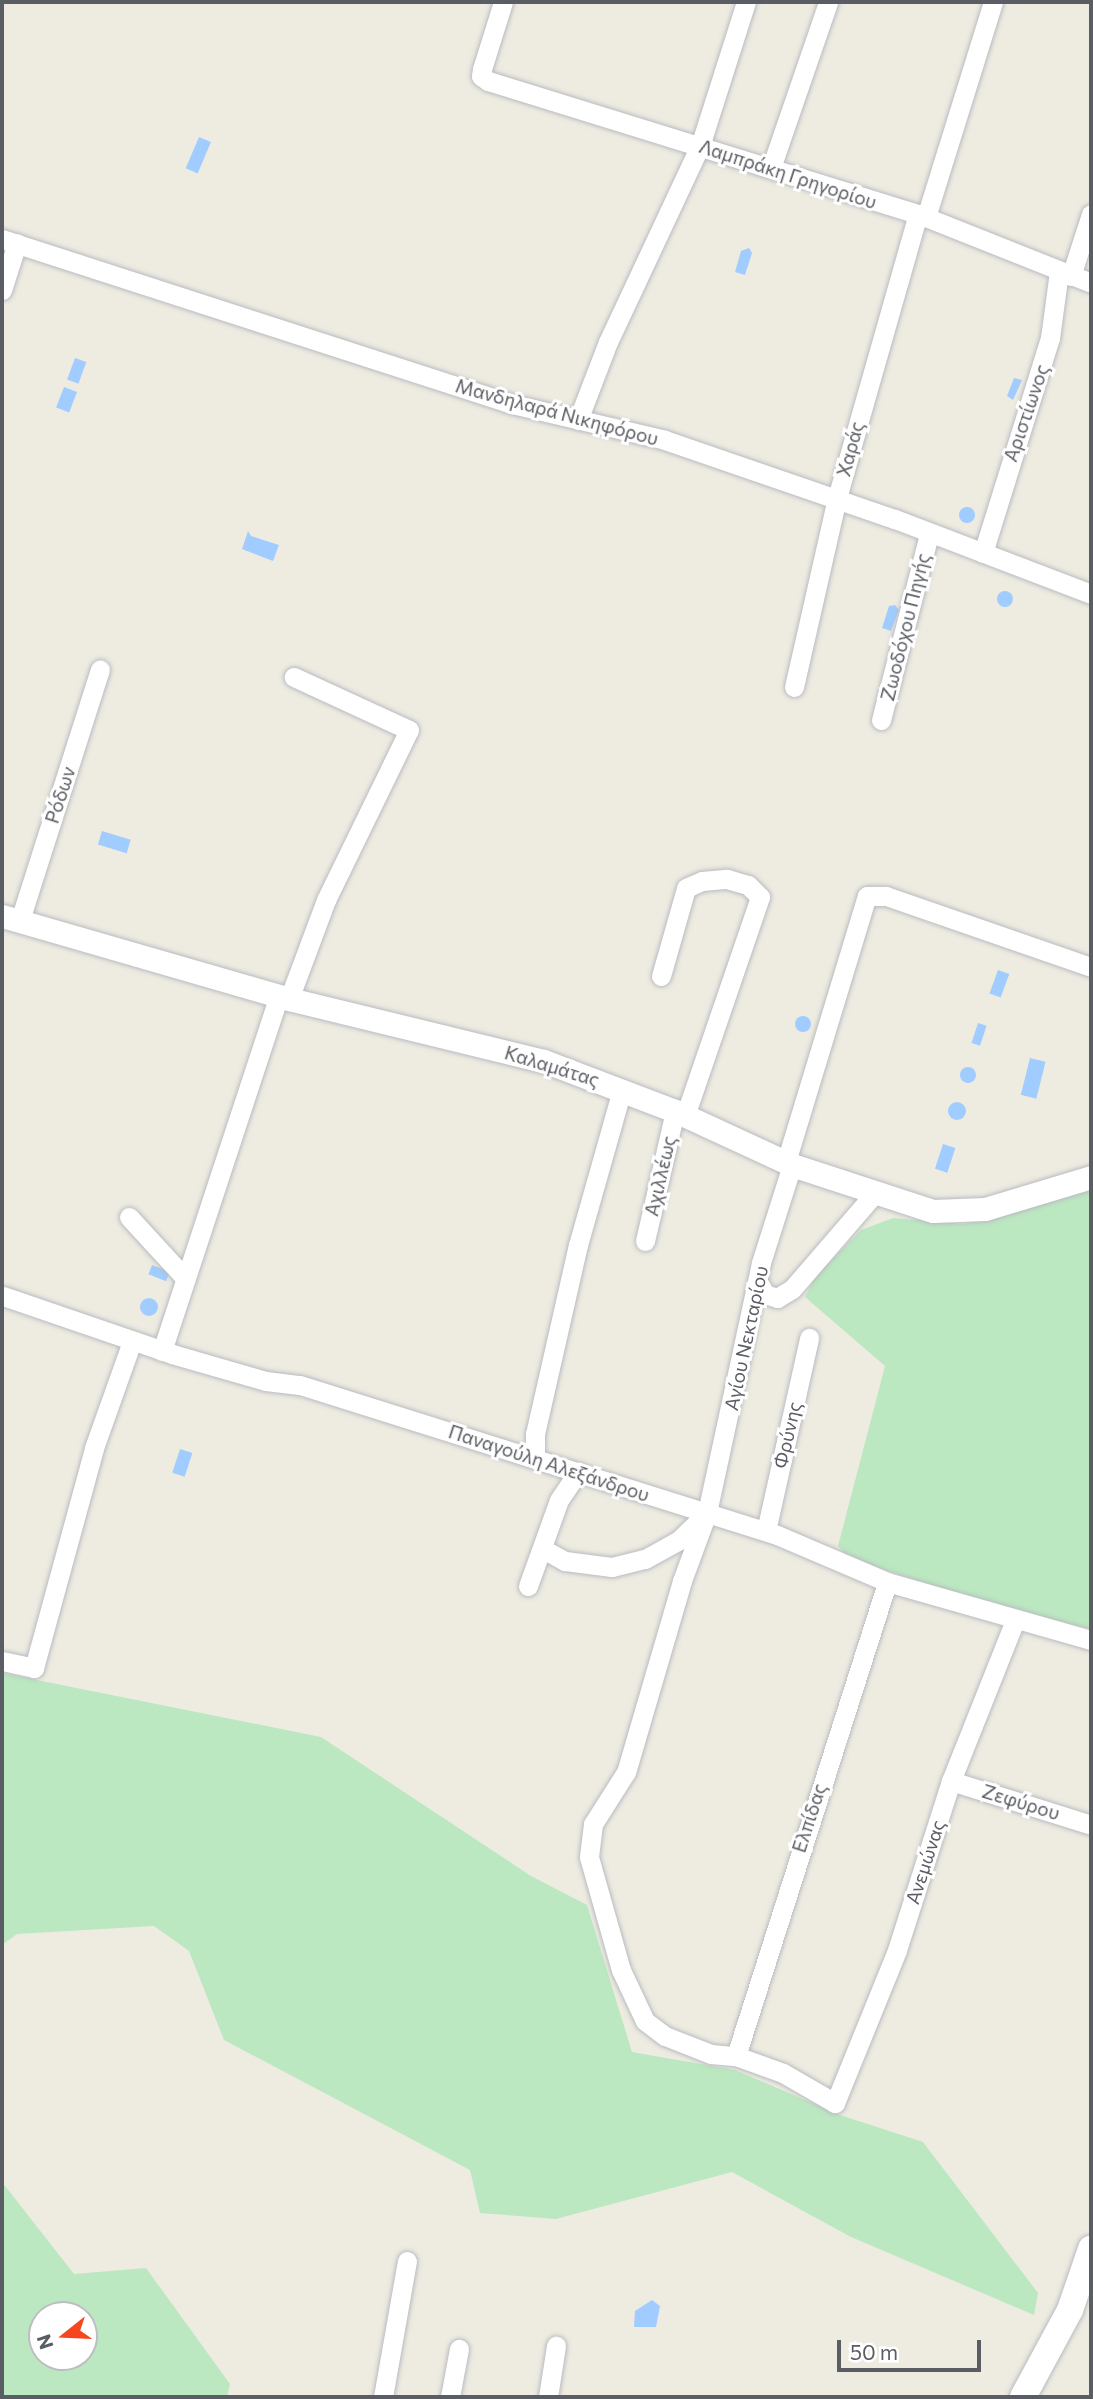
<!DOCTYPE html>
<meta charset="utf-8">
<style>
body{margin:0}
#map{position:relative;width:1093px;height:2399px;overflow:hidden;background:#eeece1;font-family:Commissioner,sans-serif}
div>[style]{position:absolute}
.green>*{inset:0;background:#bbe8c0}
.water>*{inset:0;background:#a0ccff;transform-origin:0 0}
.round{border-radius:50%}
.roads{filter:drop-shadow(0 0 2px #b9bbc1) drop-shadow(0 0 2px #b9bbc1)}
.minor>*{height:19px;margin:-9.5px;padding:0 9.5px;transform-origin:9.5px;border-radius:9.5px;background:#fff}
.tertiary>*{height:23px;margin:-11.5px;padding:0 11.5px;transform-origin:11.5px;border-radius:11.5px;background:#fff}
.secondary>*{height:26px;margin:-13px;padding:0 13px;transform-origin:13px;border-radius:13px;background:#fff}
span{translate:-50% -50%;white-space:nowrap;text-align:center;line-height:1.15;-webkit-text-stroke:6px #fff;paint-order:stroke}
.street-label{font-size:19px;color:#5a5d63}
.frame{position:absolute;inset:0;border:4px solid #5a5d63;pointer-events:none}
.north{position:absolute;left:28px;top:2301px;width:70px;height:70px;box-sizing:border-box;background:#fff;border:2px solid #bdbec1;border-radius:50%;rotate:252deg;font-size:19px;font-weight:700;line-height:28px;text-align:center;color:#5a5d63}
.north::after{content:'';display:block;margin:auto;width:24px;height:32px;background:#f6461f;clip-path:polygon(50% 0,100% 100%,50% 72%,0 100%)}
.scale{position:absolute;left:837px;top:2340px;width:144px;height:32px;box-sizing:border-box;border:4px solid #5a5d63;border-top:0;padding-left:9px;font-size:21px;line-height:24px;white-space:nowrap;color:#5a5d63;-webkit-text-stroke:5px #fff;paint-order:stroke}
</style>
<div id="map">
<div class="green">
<i style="clip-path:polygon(1091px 1190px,1091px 1629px,1015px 1612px,848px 1558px,838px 1546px,885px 1366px,805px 1297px,815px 1277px,861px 1230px,893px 1218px,964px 1224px)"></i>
<i style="clip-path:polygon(2px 1673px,321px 1737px,531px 1876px,587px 1905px,632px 2052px,735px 2070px,840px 2115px,923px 2142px,1038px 2293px,1034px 2315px,851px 2237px,732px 2172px,556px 2219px,480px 2213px,470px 2170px,224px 2040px,189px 1951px,154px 1926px,17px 1934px,2px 1945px)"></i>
<i style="clip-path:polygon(evenodd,2px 2182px,74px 2274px,146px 2268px,230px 2384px,227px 2397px,2px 2397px,2px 2182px,42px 2315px,84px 2315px,84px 2357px,42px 2357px,42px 2315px)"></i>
</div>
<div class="water">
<i style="left:199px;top:137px;width:13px;height:34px;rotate:23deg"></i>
<i style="clip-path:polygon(749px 248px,752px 253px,745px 275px,735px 272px,741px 251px)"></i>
<i style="left:75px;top:358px;width:12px;height:23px;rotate:20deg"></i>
<i style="clip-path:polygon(1014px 378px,1022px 380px,1013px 400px,1007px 396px)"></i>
<i style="left:64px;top:387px;width:14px;height:22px;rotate:21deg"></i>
<i class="round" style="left:959px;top:507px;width:16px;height:16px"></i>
<i style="clip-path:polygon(248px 531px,251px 536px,279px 545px,273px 561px,242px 549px)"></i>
<i class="round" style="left:997px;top:591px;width:16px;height:16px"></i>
<i style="clip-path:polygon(895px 605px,899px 610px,891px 631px,882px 628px,889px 606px)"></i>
<i style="left:102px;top:831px;width:30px;height:14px;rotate:17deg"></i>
<i style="left:998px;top:970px;width:12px;height:25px;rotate:20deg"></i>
<i class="round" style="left:795px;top:1016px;width:16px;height:16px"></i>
<i style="left:978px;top:1023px;width:9px;height:21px;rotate:18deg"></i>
<i style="left:1030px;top:1058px;width:16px;height:38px;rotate:14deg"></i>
<i class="round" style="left:960px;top:1067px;width:16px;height:16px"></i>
<i class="round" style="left:948px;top:1102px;width:18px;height:18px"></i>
<i style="left:943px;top:1144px;width:13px;height:26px;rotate:18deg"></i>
<i style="left:152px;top:1265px;width:19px;height:10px;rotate:21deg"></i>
<i class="round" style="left:140px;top:1298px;width:18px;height:18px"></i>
<i style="left:180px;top:1449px;width:13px;height:25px;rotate:18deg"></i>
<i style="clip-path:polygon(652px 2300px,660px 2306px,656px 2327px,634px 2327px,635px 2311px)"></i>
</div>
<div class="roads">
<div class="minor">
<i style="left:503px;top:2px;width:70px;rotate:107.4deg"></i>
<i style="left:482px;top:69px;width:7px;rotate:98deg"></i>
<i style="left:481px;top:76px;width:9px;rotate:36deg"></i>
<i style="left:488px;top:81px;width:450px;rotate:17.2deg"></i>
<i style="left:918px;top:214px;width:186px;rotate:21.7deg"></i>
<i style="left:771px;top:168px;width:176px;rotate:-71deg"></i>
<i style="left:926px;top:217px;width:225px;rotate:-72.7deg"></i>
<i style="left:2px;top:239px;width:536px;rotate:17.93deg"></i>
<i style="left:512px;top:404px;width:157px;rotate:13.2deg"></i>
<i style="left:665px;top:440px;width:243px;rotate:19deg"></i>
<i style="left:895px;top:519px;width:210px;rotate:20.9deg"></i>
<i style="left:1071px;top:276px;width:65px;rotate:-72.1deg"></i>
<i style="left:2px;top:290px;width:49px;rotate:-72.3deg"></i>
<i style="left:578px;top:420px;width:84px;rotate:-69deg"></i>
<i style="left:608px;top:342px;width:217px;rotate:-64.9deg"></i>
<i style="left:700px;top:146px;width:151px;rotate:-72.3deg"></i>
<i style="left:983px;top:553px;width:225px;rotate:-72.7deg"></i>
<i style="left:1050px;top:338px;width:68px;rotate:-82.3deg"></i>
<i style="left:794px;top:687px;width:194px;rotate:-77.2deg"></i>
<i style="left:837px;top:498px;width:295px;rotate:-74.1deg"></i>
<i style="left:881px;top:720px;width:192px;rotate:-75.5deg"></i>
<i style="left:20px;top:920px;width:263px;rotate:-72.3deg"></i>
<i style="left:661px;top:976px;width:91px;rotate:-74.1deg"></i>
<i style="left:686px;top:888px;width:17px;rotate:-24deg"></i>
<i style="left:702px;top:881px;width:25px;rotate:-5deg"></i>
<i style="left:727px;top:879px;width:22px;rotate:16deg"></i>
<i style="left:748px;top:885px;width:17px;rotate:45deg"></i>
<i style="left:760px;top:897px;width:231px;rotate:108.9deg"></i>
<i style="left:289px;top:999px;width:106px;rotate:-69.5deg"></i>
<i style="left:326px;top:900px;width:189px;rotate:-64deg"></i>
<i style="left:409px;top:730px;width:127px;rotate:-155.3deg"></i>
<i style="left:786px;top:1162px;width:278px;rotate:-73.1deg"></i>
<i style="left:867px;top:896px;width:19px"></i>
<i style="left:886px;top:896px;width:217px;rotate:19.1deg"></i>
<i style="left:792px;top:1165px;width:103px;rotate:107.6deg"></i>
<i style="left:761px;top:1263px;width:256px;rotate:102.2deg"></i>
<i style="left:707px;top:1513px;width:72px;rotate:110.2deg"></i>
<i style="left:682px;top:1581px;width:199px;rotate:106.3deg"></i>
<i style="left:626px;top:1772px;width:62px;rotate:122.4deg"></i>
<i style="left:593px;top:1824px;width:33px;rotate:97deg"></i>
<i style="left:589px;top:1857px;width:117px;rotate:74.2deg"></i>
<i style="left:621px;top:1970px;width:56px;rotate:64.8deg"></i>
<i style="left:645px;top:2021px;width:25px;rotate:37deg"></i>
<i style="left:665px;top:2036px;width:49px;rotate:21.4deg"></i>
<i style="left:711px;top:2054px;width:25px;rotate:5deg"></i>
<i style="left:736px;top:2056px;width:50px;rotate:19.9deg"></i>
<i style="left:783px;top:2073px;width:60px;rotate:30deg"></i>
<i style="left:835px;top:2103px;width:165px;rotate:-67.9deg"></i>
<i style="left:897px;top:1950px;width:177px;rotate:-72.3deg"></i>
<i style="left:951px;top:1781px;width:173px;rotate:-68.3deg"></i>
<i style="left:129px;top:1217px;width:83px;rotate:47.4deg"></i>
<i style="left:645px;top:1241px;width:133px;rotate:-77deg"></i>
<i style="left:760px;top:1285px;width:10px;rotate:61deg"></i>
<i style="left:765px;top:1294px;width:13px;rotate:18deg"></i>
<i style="left:777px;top:1298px;width:17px;rotate:-31deg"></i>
<i style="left:792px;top:1289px;width:125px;rotate:-49.2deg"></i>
<i style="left:3px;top:1296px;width:179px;rotate:18.9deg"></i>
<i style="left:172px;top:1354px;width:98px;rotate:16deg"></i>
<i style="left:266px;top:1381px;width:34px;rotate:7deg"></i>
<i style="left:300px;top:1385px;width:500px;rotate:17.46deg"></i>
<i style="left:777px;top:1535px;width:120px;rotate:23.1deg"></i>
<i style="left:887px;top:1582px;width:212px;rotate:15.9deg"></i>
<i style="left:162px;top:1351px;width:374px;rotate:-71.8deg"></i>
<i style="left:535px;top:1459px;width:25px;rotate:-90deg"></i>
<i style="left:535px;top:1434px;width:194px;rotate:-77.2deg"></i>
<i style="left:578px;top:1245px;width:162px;rotate:-74.2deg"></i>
<i style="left:766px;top:1531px;width:198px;rotate:-77.4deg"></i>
<i style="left:543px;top:1549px;width:25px;rotate:29deg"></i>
<i style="left:565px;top:1561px;width:47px;rotate:7.3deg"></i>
<i style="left:612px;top:1567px;width:34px;rotate:-14deg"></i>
<i style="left:645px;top:1559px;width:38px;rotate:-29deg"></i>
<i style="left:678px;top:1541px;width:35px;rotate:-44deg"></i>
<i style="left:528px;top:1586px;width:91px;rotate:-70.2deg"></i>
<i style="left:559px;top:1500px;width:34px;rotate:-56deg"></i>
<i style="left:2px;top:1661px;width:33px;rotate:12deg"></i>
<i style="left:34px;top:1668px;width:228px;rotate:-74.7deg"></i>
<i style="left:94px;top:1448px;width:114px;rotate:-70.4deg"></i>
<i style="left:951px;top:1781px;width:147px;rotate:17.4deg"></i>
<i style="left:736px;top:2056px;width:497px;rotate:-72.3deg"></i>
<i style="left:383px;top:2397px;width:138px;rotate:-80deg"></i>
<i style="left:450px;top:2397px;width:49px;rotate:-79.4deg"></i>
<i style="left:548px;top:2397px;width:52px;rotate:-81.1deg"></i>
</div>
<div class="tertiary">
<i style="left:2px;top:916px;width:299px;rotate:16.1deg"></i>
<i style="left:289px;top:999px;width:262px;rotate:13.7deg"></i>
<i style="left:544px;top:1061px;width:140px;rotate:20.9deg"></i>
<i style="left:675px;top:1111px;width:129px;rotate:24.8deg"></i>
<i style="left:792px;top:1165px;width:148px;rotate:18.1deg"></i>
<i style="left:933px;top:1211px;width:52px;rotate:-2.2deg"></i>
<i style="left:985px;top:1209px;width:111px;rotate:-16.8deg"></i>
</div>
<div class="secondary">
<i style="left:1023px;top:2397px;width:99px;rotate:-61.6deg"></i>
<i style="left:1070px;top:2310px;width:65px;rotate:-71deg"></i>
</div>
</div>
<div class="street-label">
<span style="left:788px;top:174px;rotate:18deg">Λαμπράκη Γρηγορίου</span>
<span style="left:557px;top:412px;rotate:15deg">Μανδηλαρά Νικηφόρου</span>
<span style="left:1026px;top:413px;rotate:-71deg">Αριστίωνος</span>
<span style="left:850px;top:449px;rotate:-75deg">Χαράς</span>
<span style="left:905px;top:627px;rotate:-76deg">Ζωοδόχου Πηγής</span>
<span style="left:60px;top:795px;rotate:-72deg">Ρόδων</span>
<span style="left:552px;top:1066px;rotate:17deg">Καλαμάτας</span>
<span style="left:660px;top:1176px;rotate:-77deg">Αχιλλέως</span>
<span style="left:746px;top:1338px;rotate:-78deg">Αγίου Νεκταρίου</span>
<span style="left:787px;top:1435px;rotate:-77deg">Φρύνης</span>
<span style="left:549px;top:1463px;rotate:18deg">Παναγούλη Αλεξάνδρου</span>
<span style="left:1021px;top:1802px;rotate:17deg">Ζεφύρου</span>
<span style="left:809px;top:1818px;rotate:-72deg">Ελπίδας</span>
<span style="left:925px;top:1862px;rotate:-72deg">Ανεμώνας</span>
</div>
<div class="frame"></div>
<div class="north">N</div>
<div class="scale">50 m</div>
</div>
